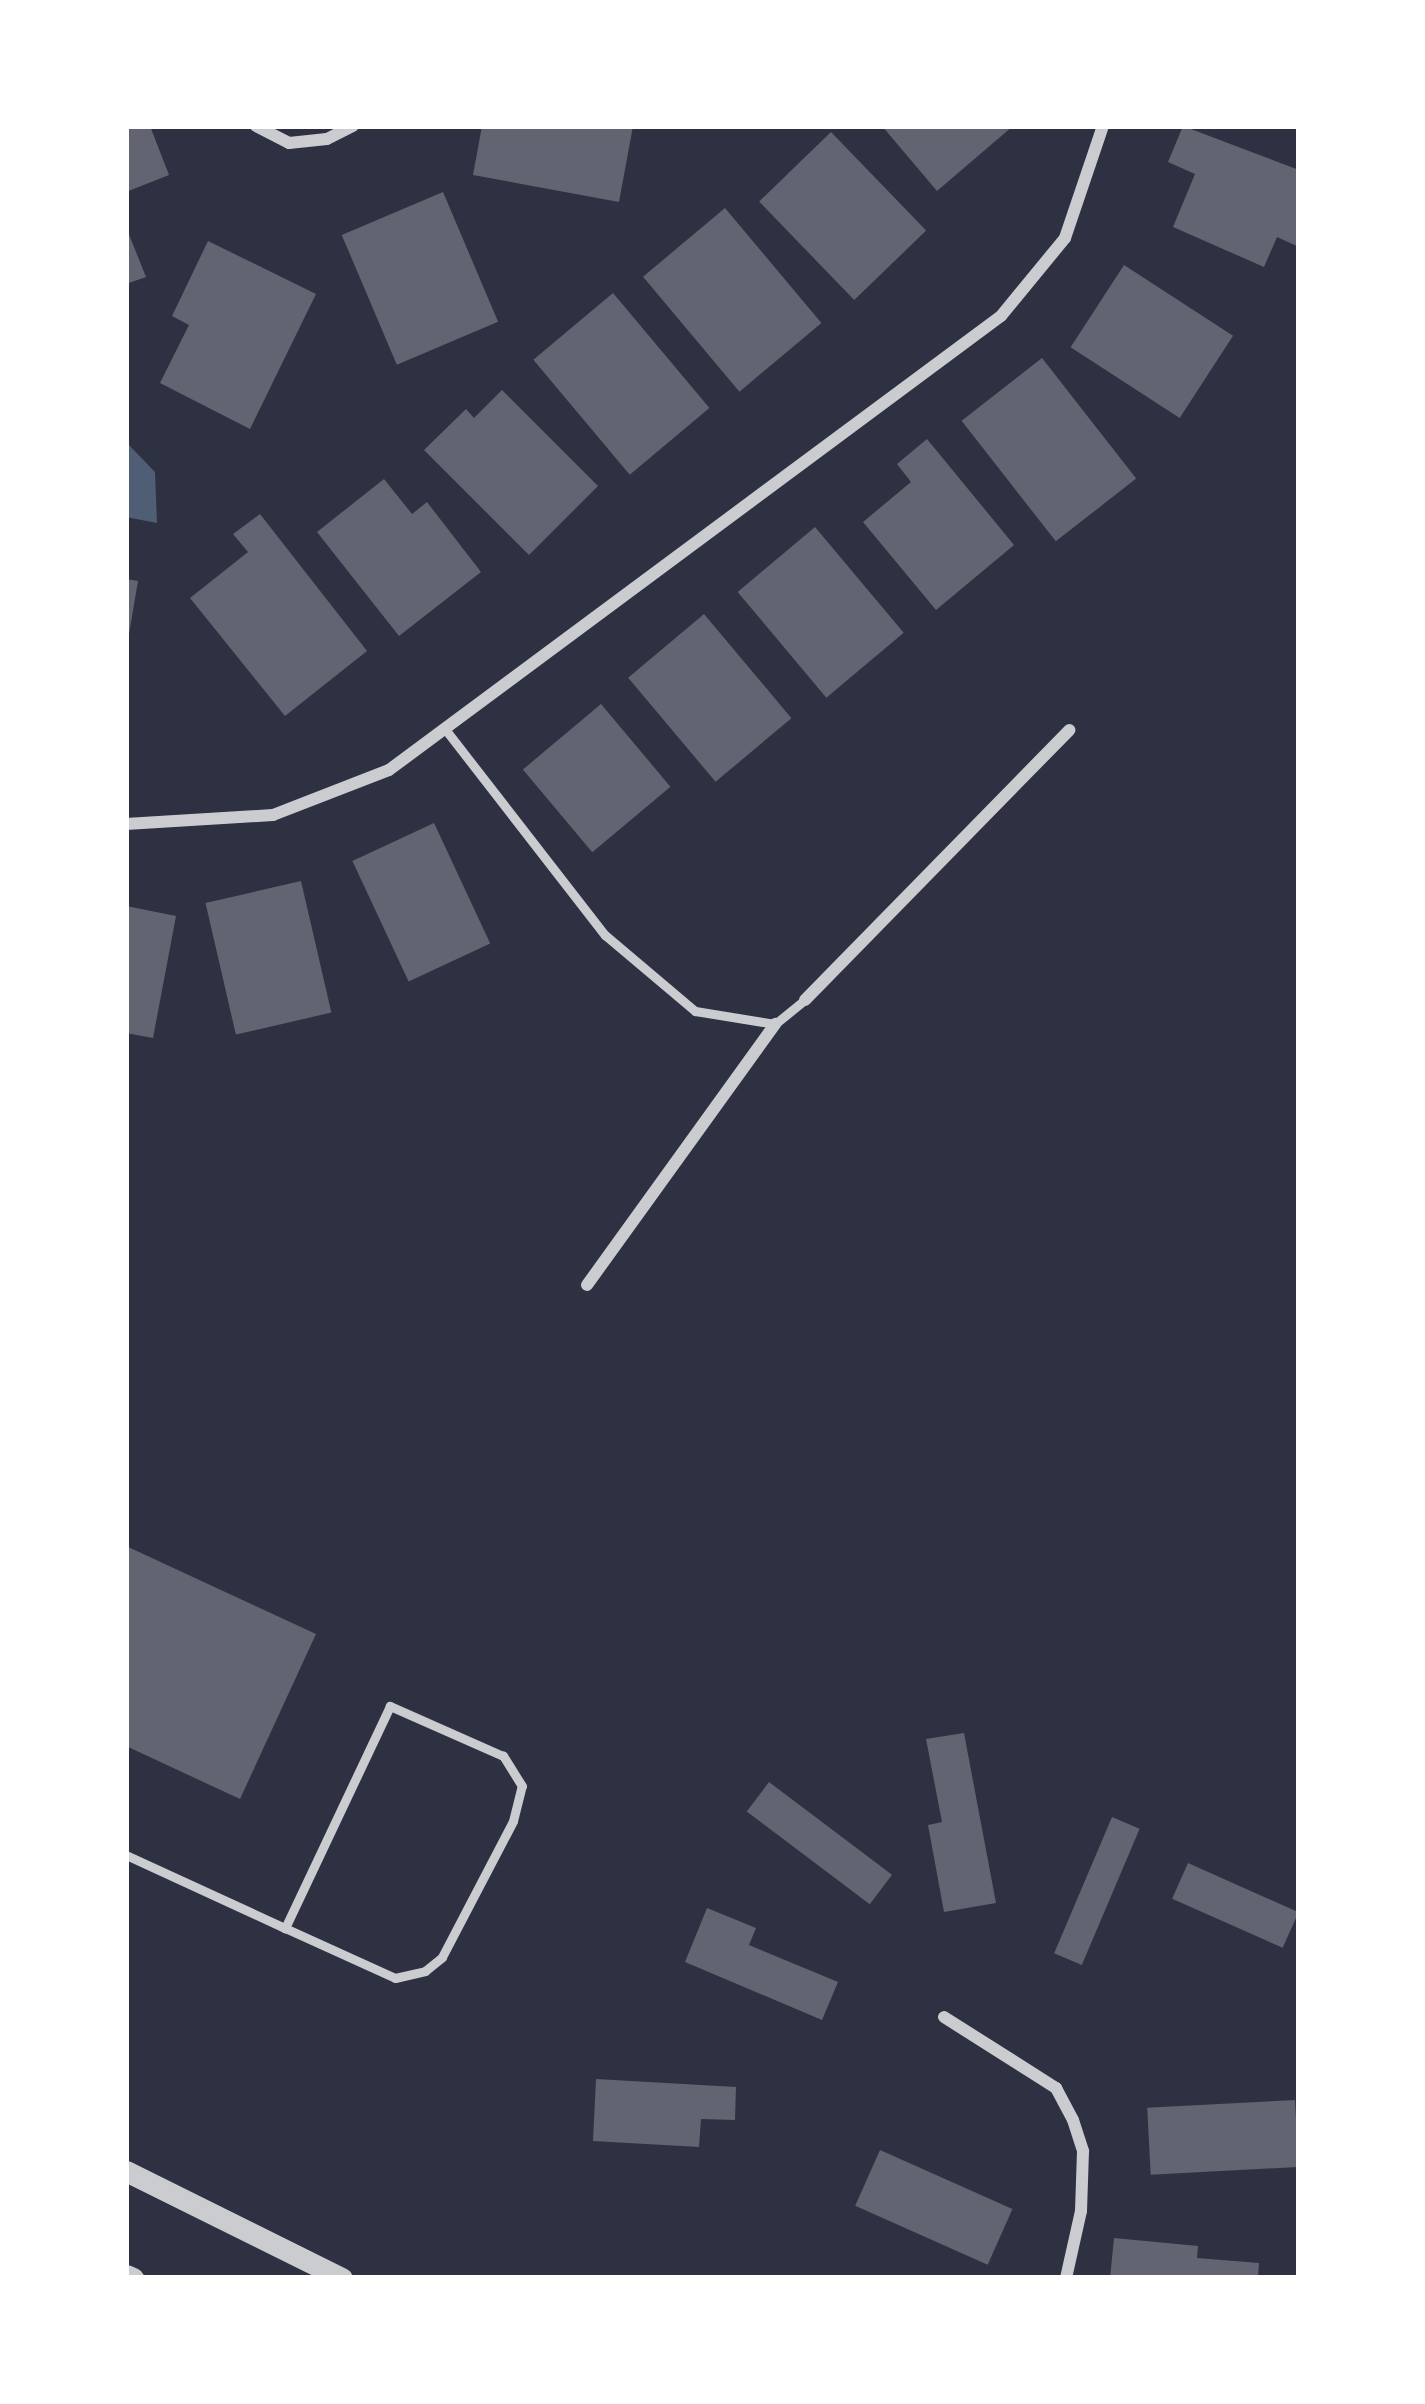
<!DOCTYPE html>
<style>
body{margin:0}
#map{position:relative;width:1425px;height:2404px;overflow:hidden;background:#2d3142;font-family:"Roboto Condensed",sans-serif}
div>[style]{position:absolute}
.water>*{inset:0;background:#4f5d75}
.building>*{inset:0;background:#626471;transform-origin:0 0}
.service>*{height:9px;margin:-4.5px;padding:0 4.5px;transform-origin:4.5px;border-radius:4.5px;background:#caccd0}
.minor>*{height:12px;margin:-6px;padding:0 6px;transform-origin:6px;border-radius:6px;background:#caccd0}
.tertiary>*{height:21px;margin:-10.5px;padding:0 10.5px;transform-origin:10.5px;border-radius:10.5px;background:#caccd0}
span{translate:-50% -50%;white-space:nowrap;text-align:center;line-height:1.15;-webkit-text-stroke:9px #fff;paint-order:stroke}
.frame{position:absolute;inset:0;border:129px solid #fff;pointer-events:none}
</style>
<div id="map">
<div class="water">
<i style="clip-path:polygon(126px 442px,155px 472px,157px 523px,126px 517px)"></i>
</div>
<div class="building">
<i style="clip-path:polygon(150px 126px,169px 175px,126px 192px,126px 128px)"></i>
<i style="clip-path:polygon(482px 126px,633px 126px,619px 202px,473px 175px)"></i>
<i style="clip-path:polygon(882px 126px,1013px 126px,937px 191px)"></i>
<i style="clip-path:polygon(1183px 126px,1299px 170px,1299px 247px,1277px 237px,1264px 267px,1173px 227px,1195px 174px,1168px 162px)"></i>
<i style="left:831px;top:132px;width:137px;height:100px;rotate:46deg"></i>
<i style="left:443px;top:192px;width:141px;height:110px;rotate:67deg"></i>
<i style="left:725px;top:208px;width:150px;height:107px;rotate:50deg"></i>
<i style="clip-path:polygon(126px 227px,146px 277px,126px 284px)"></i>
<i style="clip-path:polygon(208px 241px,316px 294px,250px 429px,160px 383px,189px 325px,172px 316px)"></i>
<i style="left:1124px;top:265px;width:130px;height:98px;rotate:33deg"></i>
<i style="left:613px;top:293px;width:150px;height:104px;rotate:50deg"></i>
<i style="left:1042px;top:358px;width:153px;height:102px;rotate:52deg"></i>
<i style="clip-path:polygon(502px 390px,598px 486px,529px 555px,424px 450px,466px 409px,474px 418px)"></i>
<i style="clip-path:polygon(927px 439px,1014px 545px,936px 610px,863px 522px,911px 482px,897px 464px)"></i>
<i style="clip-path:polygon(384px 479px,412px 514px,427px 502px,481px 572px,399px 636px,317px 532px)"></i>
<i style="clip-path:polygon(260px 514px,367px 651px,285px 716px,190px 598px,248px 552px,233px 534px)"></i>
<i style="left:815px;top:527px;width:138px;height:101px;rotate:50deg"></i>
<i style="clip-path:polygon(126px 579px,138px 581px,128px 640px,126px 640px)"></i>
<i style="left:704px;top:614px;width:136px;height:99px;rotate:50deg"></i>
<i style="left:601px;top:704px;width:108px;height:102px;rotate:50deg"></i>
<i style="left:434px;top:823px;width:133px;height:90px;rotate:65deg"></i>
<i style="left:301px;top:881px;width:135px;height:98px;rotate:77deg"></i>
<i style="clip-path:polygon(126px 906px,176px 916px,153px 1038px,126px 1033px)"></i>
<i style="clip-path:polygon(126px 1546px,316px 1634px,240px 1799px,126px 1746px)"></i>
<i style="clip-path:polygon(964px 1733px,996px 1903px,944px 1912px,928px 1825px,942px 1822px,926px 1739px)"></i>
<i style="left:769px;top:1782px;width:154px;height:37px;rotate:37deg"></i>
<i style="left:1112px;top:1817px;width:30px;height:148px;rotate:23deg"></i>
<i style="left:1188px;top:1863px;width:121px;height:39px;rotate:24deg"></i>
<i style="clip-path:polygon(707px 1908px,756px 1928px,749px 1945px,838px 1982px,822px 2020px,685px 1962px)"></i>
<i style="clip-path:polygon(596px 2079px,736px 2087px,735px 2120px,701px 2119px,699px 2147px,593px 2141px)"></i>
<i style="left:1295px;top:2100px;width:67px;height:148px;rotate:87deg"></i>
<i style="left:880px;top:2150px;width:145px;height:61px;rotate:24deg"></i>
<i style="clip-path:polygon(1114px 2238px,1198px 2246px,1197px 2258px,1259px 2263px,1258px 2278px,1110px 2278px)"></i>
</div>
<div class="service">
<i style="left:445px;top:729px;width:261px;rotate:52.2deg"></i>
<i style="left:605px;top:935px;width:118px;rotate:40.2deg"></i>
<i style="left:695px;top:1011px;width:81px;rotate:9.2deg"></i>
<i style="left:775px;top:1024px;width:38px;rotate:-39deg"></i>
<i style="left:126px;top:1855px;width:175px;rotate:24.7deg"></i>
<i style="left:285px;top:1928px;width:121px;rotate:24.4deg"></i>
<i style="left:395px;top:1978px;width:31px;rotate:-13deg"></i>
<i style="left:425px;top:1971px;width:22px;rotate:-39deg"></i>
<i style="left:442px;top:1957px;width:153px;rotate:-62.4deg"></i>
<i style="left:513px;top:1821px;width:36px;rotate:-76deg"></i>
<i style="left:522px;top:1786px;width:36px;rotate:-122deg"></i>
<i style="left:503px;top:1756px;width:124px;rotate:-156.1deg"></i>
<i style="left:390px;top:1706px;width:246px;rotate:115.3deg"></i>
</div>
<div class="minor">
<i style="left:256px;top:126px;width:37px;rotate:27deg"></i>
<i style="left:289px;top:143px;width:38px;rotate:-6deg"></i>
<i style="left:327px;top:139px;width:29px;rotate:-27deg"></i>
<i style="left:126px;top:824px;width:147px;rotate:-3.5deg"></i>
<i style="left:273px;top:815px;width:124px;rotate:-21.2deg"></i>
<i style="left:389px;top:770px;width:762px;rotate:-36.57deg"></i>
<i style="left:1001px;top:316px;width:101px;rotate:-50.6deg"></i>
<i style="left:1065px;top:238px;width:118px;rotate:-71.3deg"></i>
<i style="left:805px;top:1000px;width:378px;rotate:-45.6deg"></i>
<i style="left:587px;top:1285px;width:322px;rotate:-54.2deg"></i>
<i style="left:944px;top:2017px;width:133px;rotate:32.4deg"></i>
<i style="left:1056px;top:2088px;width:36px;rotate:62deg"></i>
<i style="left:1073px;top:2120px;width:33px;rotate:72deg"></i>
<i style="left:1083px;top:2151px;width:60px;rotate:91.9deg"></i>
<i style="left:1081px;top:2211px;width:69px;rotate:102.6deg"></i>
</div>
<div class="tertiary">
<i style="left:126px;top:2171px;width:241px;rotate:26.4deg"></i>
<i style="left:126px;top:2275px;width:8px;rotate:23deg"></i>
</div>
<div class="frame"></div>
</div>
